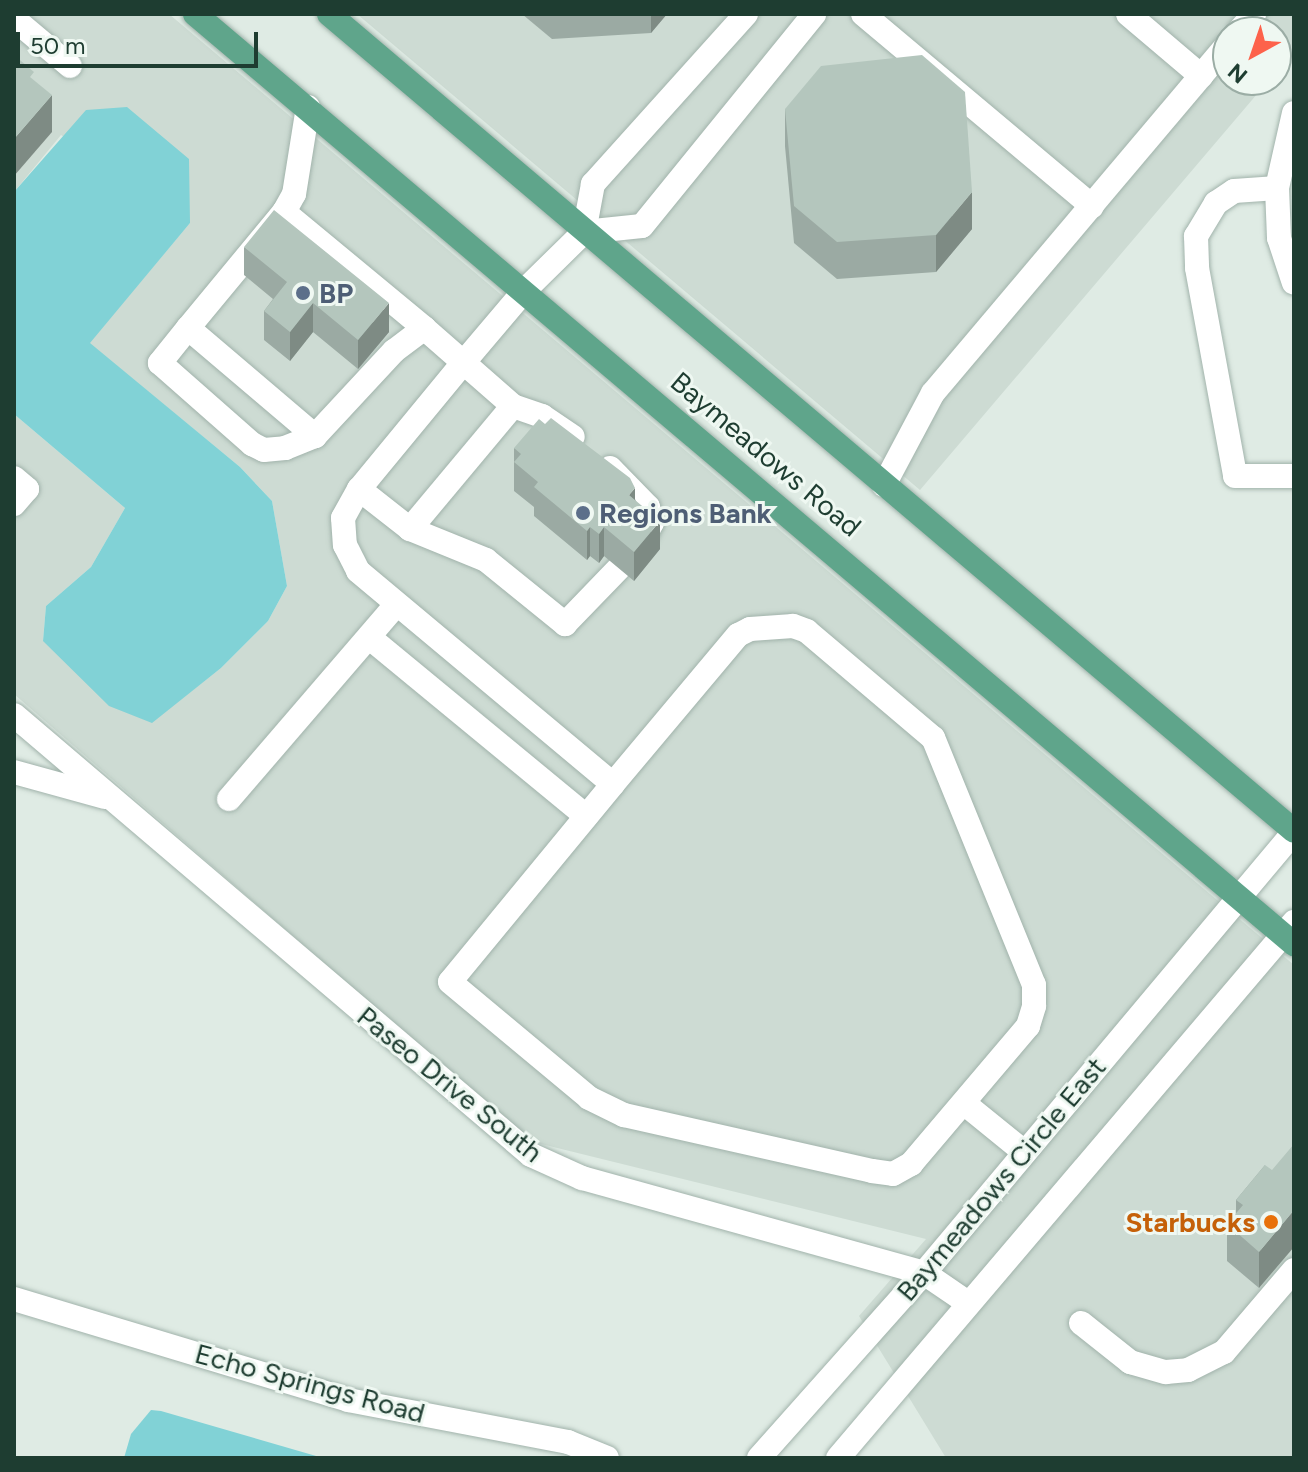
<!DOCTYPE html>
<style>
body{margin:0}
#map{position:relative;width:1308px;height:1472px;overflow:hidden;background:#dfebe4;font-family:Figtree,sans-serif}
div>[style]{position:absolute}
.built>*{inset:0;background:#cddbd3}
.water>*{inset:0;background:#81d2d6}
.roads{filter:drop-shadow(0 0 2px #a1b3ab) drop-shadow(0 0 2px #a1b3ab)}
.minor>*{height:24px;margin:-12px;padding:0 12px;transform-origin:12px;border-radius:12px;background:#fff}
.major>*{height:24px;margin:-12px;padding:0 12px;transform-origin:12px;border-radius:12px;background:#5fa58b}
.wall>*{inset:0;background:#9baaa3}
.shaded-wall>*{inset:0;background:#7e8b84}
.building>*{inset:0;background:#b4c6bd}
.dots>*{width:22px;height:22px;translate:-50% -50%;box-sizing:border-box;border:4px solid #eff8f2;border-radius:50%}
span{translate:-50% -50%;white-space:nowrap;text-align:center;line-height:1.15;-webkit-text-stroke:6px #eff8f2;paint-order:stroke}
.service-label{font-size:28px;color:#4e5e75;font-weight:700}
.left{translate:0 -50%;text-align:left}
.street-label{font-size:28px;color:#1e3d31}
.food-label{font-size:28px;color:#c56008;font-weight:700}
.right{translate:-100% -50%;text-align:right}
.frame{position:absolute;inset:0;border:16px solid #1e3d31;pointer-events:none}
.north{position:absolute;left:1212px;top:16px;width:80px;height:80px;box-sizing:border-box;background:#eff8f2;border:2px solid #9bada5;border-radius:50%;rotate:220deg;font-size:22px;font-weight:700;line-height:32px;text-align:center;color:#1e3d31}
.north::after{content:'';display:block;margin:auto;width:28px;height:36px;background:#fd624b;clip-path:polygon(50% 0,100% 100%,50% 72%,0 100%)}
.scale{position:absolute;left:16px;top:32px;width:242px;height:36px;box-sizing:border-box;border:4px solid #1e3d31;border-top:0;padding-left:10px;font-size:24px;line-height:28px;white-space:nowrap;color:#1e3d31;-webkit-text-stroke:6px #eff8f2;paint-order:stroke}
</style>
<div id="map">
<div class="built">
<i style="clip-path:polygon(14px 14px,169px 14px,1294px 965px,1294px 1458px,946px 1458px,859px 1316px,926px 1239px,529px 1141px,14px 694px,14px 414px,125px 508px,91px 567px,46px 606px,43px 640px,69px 665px,152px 722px,221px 668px,268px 621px,287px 586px,272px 501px,240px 467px,89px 343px,190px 223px,61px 135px,14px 192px)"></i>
<i style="clip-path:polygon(357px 14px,1294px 14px,1294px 51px,1276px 72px,1276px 32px,1228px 32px,1228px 80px,1269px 80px,920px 490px)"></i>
</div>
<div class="water">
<i style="clip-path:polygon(127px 107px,189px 159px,190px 223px,90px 343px,240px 467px,272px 501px,287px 586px,268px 621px,221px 668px,152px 723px,109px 706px,43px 641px,46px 606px,91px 567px,125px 508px,14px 414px,14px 192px,86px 110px)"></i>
<i style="clip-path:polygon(151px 1410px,161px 1411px,323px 1458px,124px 1458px,131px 1434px)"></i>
</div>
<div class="roads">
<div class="minor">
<i style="left:746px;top:14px;width:229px;rotate:132deg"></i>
<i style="left:593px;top:184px;width:49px;rotate:100.6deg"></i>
<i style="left:584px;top:232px;width:58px;rotate:-5.9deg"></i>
<i style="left:642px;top:226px;width:273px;rotate:-50.9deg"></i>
<i style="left:863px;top:14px;width:299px;rotate:40deg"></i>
<i style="left:1128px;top:14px;width:96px;rotate:40.3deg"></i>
<i style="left:14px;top:19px;width:73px;rotate:40deg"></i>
<i style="left:1238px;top:32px;width:24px;rotate:-48deg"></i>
<i style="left:308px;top:107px;width:88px;rotate:99.1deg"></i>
<i style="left:294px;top:194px;width:21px;rotate:119deg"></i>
<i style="left:284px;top:212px;width:151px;rotate:129.6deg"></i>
<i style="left:188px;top:328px;width:167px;rotate:40.4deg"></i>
<i style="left:315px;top:436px;width:116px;rotate:-47.1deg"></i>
<i style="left:394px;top:351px;width:38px;rotate:-37deg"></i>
<i style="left:424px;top:328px;width:118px;rotate:41.2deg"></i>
<i style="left:513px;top:406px;width:31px;rotate:19deg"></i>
<i style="left:542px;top:416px;width:37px;rotate:34deg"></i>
<i style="left:1294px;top:113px;width:77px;rotate:102.8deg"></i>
<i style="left:1277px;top:188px;width:50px;rotate:87.7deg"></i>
<i style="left:1279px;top:238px;width:47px;rotate:71.6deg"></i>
<i style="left:1277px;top:188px;width:43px;rotate:176deg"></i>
<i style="left:1234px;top:191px;width:22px;rotate:146deg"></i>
<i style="left:1216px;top:203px;width:39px;rotate:121deg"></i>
<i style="left:1196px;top:236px;width:32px;rotate:88deg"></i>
<i style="left:1197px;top:268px;width:211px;rotate:79.6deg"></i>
<i style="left:1235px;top:476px;width:59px"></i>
<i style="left:284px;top:212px;width:182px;rotate:39.6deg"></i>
<i style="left:584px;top:232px;width:83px;rotate:135.5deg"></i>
<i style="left:525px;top:290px;width:96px;rotate:130.3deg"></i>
<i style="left:463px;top:363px;width:163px;rotate:129.5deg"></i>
<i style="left:359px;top:489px;width:33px;rotate:119deg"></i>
<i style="left:343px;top:518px;width:27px;rotate:86deg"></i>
<i style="left:345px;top:545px;width:29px;rotate:63deg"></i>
<i style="left:358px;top:571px;width:332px;rotate:39.9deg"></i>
<i style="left:613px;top:784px;width:256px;rotate:129.5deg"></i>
<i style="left:450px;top:982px;width:181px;rotate:39.8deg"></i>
<i style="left:589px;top:1098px;width:39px;rotate:26deg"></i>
<i style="left:624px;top:1115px;width:254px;rotate:12.7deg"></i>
<i style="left:872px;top:1171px;width:21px;rotate:8deg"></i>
<i style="left:893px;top:1174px;width:21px;rotate:-29deg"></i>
<i style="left:911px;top:1164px;width:181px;rotate:-49.7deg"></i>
<i style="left:1028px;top:1026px;width:21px;rotate:-73deg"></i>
<i style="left:1034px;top:1006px;width:21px;rotate:-90deg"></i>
<i style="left:1034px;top:985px;width:267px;rotate:-112.2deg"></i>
<i style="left:933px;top:738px;width:165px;rotate:-139.7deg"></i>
<i style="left:807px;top:631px;width:15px;rotate:-160deg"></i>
<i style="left:793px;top:626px;width:43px;rotate:176deg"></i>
<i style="left:750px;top:629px;width:13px;rotate:153deg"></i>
<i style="left:738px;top:635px;width:194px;rotate:130deg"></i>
<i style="left:188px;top:328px;width:45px;rotate:128.7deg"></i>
<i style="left:160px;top:363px;width:123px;rotate:41.4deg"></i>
<i style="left:252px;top:444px;width:13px;rotate:27deg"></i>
<i style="left:264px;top:450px;width:21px;rotate:-5deg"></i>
<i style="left:285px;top:448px;width:32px;rotate:-22deg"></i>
<i style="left:610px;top:468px;width:54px;rotate:45.7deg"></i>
<i style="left:648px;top:507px;width:16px;rotate:75deg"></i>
<i style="left:652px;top:522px;width:17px;rotate:115deg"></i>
<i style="left:14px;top:478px;width:17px;rotate:40deg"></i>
<i style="left:27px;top:489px;width:20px;rotate:131deg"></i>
<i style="left:884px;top:485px;width:104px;rotate:-62deg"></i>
<i style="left:933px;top:393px;width:457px;rotate:-49.8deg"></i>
<i style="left:359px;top:489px;width:65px;rotate:38.1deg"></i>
<i style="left:410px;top:529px;width:82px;rotate:22.2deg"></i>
<i style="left:486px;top:560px;width:102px;rotate:39deg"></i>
<i style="left:565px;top:624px;width:78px;rotate:-46deg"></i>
<i style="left:410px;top:529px;width:160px;rotate:-50.1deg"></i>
<i style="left:370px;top:638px;width:280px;rotate:39.5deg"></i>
<i style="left:14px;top:715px;width:679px;rotate:40.4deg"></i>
<i style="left:531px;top:1155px;width:56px;rotate:24.3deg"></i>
<i style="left:582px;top:1178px;width:355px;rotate:15.5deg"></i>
<i style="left:924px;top:1273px;width:53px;rotate:34.3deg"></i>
<i style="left:14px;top:772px;width:94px;rotate:15.4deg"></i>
<i style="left:229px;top:799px;width:256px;rotate:-49.3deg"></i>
<i style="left:965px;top:1104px;width:76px;rotate:39.1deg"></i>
<i style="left:14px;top:1299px;width:349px;rotate:16.8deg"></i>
<i style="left:348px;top:1400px;width:224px;rotate:10.8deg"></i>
<i style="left:568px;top:1442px;width:42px;rotate:22.3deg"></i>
<i style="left:1081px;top:1323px;width:63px;rotate:38.5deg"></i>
<i style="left:1130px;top:1362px;width:37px;rotate:16deg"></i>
<i style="left:1166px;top:1372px;width:22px;rotate:-5deg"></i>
<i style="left:1188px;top:1370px;width:40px;rotate:-26.6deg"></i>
<i style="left:1224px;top:1352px;width:108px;rotate:-49.5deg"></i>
<i style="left:759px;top:1458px;width:248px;rotate:-48.3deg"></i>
<i style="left:924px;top:1273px;width:576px;rotate:-50deg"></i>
<i style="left:838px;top:1458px;width:704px;rotate:-49.61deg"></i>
</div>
<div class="major">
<i style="left:195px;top:14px;width:1440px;rotate:40.24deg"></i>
<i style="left:329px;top:14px;width:1264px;rotate:40.25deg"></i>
</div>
</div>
<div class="wall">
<i style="clip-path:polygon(522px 14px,667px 14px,651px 33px,552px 39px)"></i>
<i style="clip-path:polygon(785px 109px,972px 229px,936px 272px,837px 279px,794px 243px,785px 146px)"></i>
<i style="clip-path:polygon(244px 247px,389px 332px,358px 369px,313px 332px,290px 361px,264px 340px,264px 311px,273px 299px,244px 275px)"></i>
<i style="clip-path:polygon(514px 448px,635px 499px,660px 549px,634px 581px,604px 556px,599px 563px,590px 556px,587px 560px,534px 516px,534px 507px,514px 491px)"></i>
<i style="clip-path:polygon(1265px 1165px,1259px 1288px,1227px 1261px,1227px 1224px,1236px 1214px,1236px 1200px)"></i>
</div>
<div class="shaded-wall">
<i style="clip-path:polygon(651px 14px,667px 14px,651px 33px)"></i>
<i style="clip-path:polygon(52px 95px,52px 132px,14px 176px,14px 139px)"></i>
<i style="clip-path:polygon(972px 192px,972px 229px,936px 272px,936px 235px)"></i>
<i style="clip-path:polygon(313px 303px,313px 332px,290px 361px,290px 332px)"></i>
<i style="clip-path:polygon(389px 303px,389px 332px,358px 369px,358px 340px)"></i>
<i style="clip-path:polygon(635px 488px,635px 517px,629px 495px)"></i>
<i style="clip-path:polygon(660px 521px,660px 549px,634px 581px,634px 552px)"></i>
<i style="clip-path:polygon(590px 527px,590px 556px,587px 560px,587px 531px)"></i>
<i style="clip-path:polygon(604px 527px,604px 556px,599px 563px,599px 534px)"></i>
<i style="clip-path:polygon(1294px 1210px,1294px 1247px,1259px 1288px,1259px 1252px)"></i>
</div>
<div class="building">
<i style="clip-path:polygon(14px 55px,34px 72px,30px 77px,52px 95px,14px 139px)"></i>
<i style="clip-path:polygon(922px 55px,965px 92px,972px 192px,936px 235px,837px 242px,794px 206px,785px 109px,821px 66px)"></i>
<i style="clip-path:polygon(274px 210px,389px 303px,358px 340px,313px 303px,290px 332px,264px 311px,287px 282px,244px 247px)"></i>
<i style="clip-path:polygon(551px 418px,630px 478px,635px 488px,629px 495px,660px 521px,634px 552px,604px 527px,599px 534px,590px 527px,587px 531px,534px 487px,538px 482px,514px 462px,521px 454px,514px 448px,539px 419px,545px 424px)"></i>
<i style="clip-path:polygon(1294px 1144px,1294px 1210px,1259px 1252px,1227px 1224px,1243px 1205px,1236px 1200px,1265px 1165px,1272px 1170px)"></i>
</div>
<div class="dots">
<i style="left:303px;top:293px;background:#5c6f8a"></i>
<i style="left:583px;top:513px;background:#5c6f8a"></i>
<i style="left:1271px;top:1222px;background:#e8710a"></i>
</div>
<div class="service-label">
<span class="left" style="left:319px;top:293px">BP</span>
<span class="left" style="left:599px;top:513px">Regions Bank</span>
</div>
<div class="street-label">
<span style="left:766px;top:454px;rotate:40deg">Baymeadows Road</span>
<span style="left:450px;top:1084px;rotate:39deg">Paseo Drive South</span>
<span style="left:1001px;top:1179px;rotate:-50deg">Baymeadows Circle East</span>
<span style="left:310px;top:1383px;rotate:15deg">Echo Springs Road</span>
</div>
<div class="food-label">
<span class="right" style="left:1255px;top:1222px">Starbucks</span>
</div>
<div class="frame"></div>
<div class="north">N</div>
<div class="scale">50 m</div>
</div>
